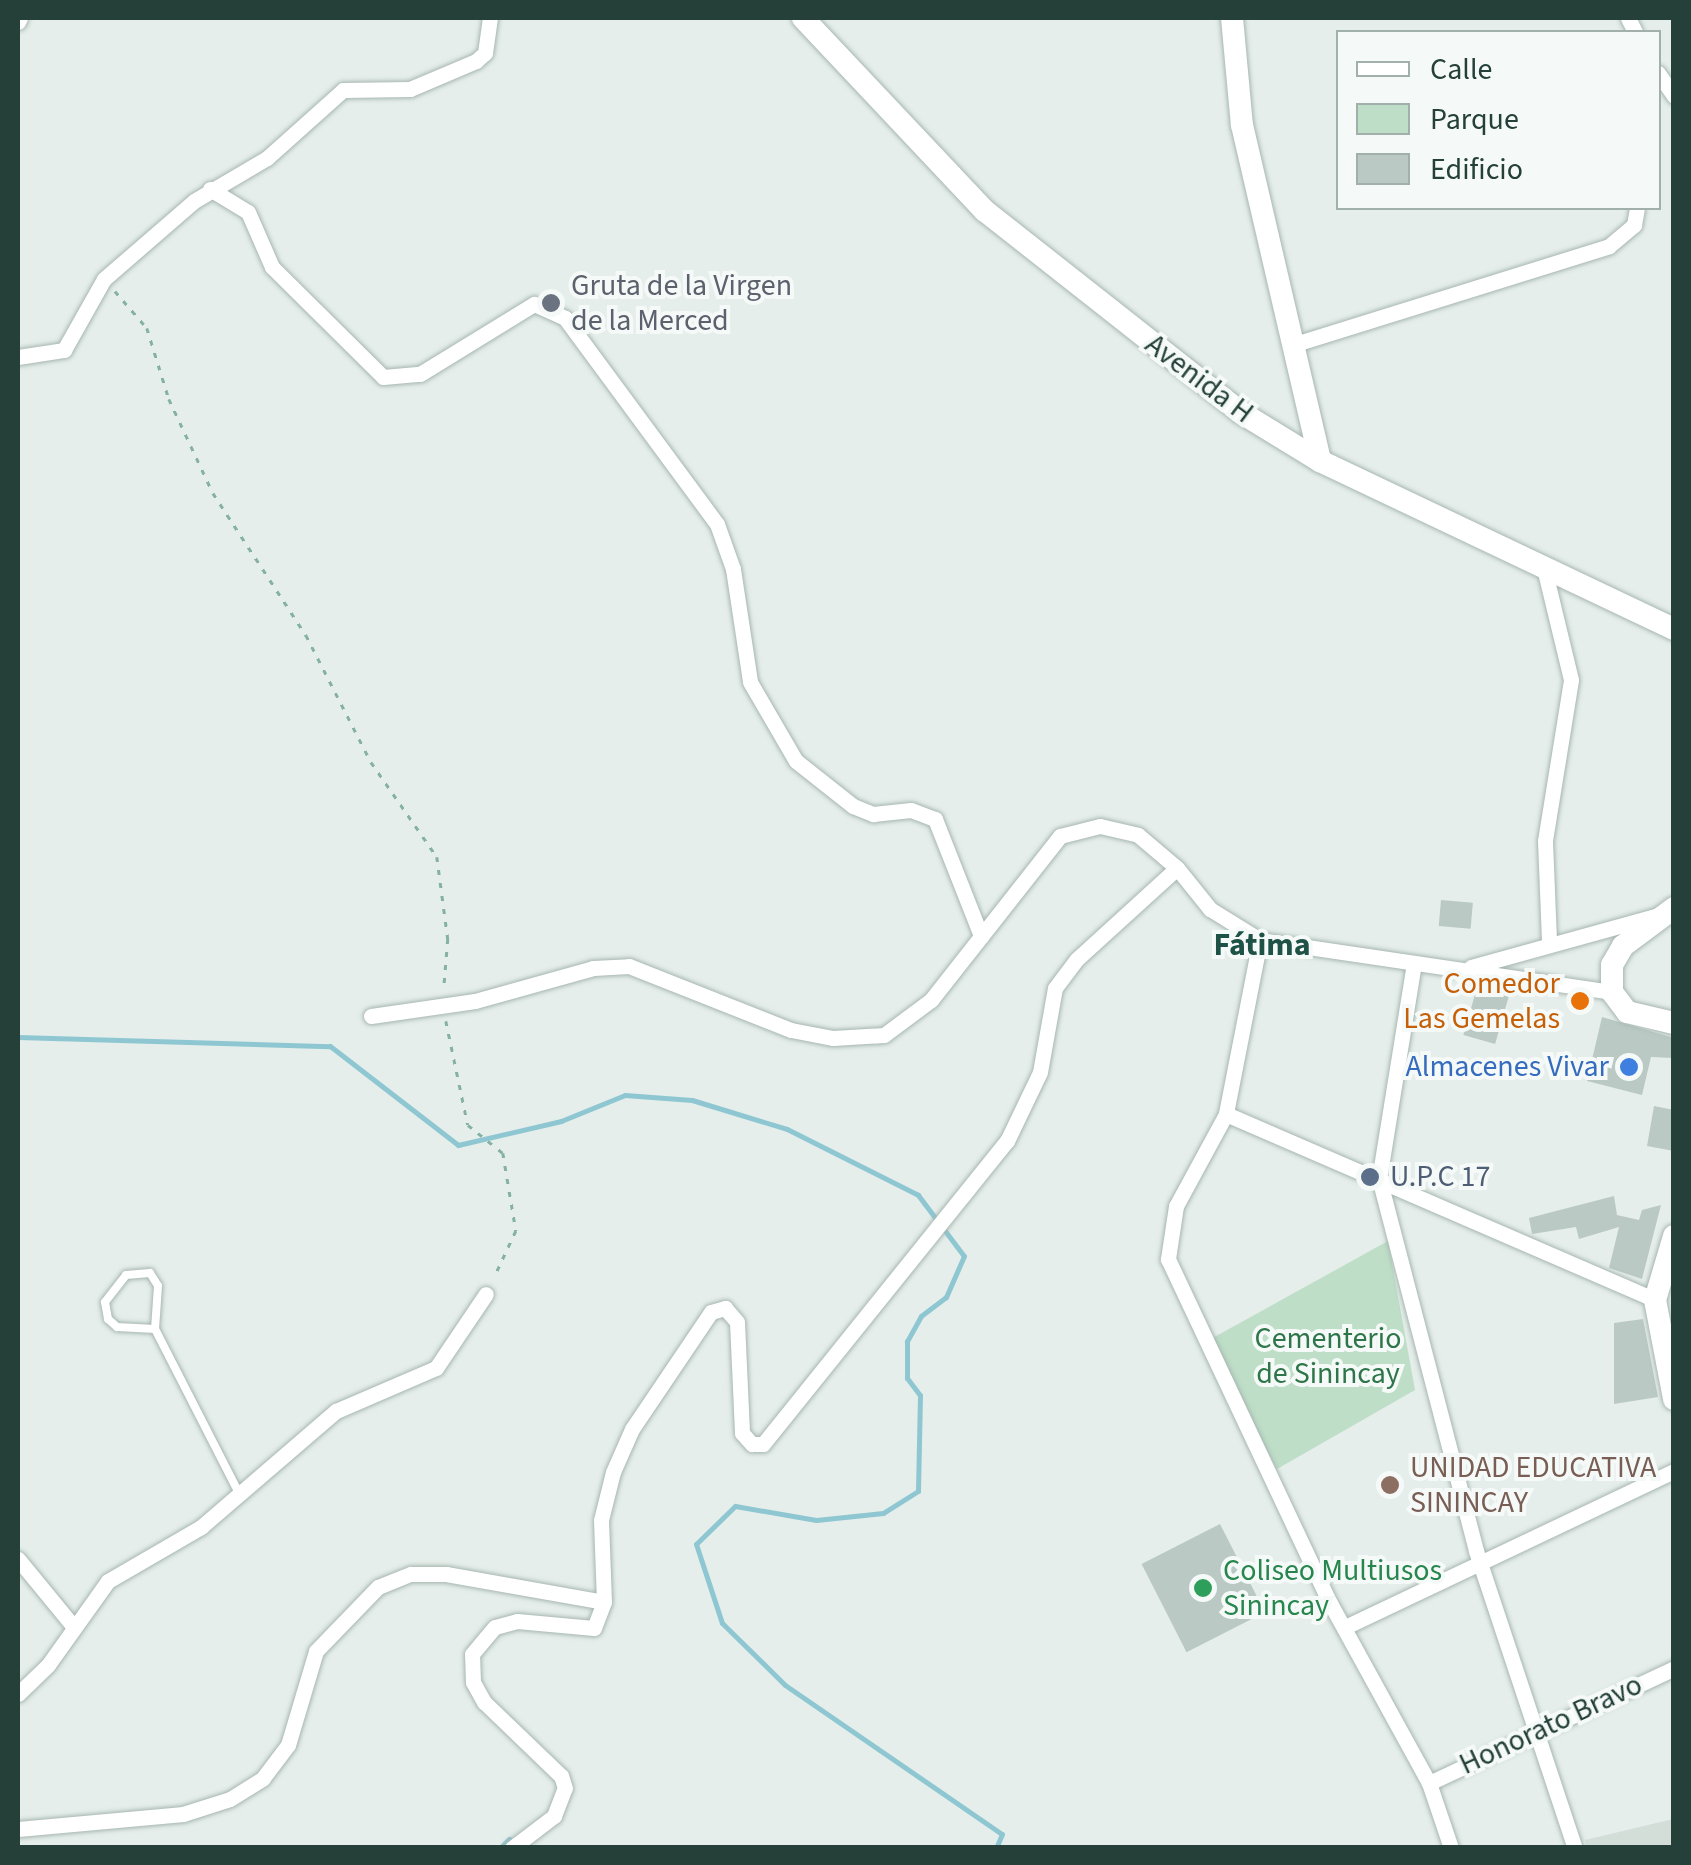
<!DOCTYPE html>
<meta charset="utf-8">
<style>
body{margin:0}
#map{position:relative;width:1691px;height:1865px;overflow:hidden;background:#e5eeea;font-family:"Source Sans 3",sans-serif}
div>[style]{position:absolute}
.built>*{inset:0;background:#d3ded9}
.green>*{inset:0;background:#bedec7}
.stream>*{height:5px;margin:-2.5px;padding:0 2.5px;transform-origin:2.5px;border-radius:2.5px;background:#8ec7d2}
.building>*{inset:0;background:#bac9c3;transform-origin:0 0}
.path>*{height:2.5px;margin-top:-1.25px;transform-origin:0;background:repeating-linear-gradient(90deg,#85b1a4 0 5px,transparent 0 13px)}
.roads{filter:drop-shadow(0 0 2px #a7b6b1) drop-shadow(0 0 2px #a7b6b1)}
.lane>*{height:8px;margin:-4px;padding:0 4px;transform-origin:4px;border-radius:4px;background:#fff}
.street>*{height:15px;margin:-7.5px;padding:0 7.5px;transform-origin:7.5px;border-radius:7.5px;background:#fff}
.secondary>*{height:22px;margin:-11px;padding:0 11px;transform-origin:11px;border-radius:11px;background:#fff}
.dots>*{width:28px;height:28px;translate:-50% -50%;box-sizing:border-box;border:5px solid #f5faf8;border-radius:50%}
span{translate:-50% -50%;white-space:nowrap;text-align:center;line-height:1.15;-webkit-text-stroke:8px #f5faf8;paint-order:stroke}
.worship-label{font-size:30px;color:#5b616d}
.left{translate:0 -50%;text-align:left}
.street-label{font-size:30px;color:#244038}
.food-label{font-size:30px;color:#c56008}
.right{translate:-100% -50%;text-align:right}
.shop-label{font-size:30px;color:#366cbe}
.service-label{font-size:30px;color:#4e5e75}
.park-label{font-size:30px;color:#2e764a}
.education-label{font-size:30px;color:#785e54}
.leisure-label{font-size:30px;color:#27864d}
.neighbourhood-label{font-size:32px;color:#1f5246;font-weight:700}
.frame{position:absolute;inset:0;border:20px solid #244038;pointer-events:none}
.legend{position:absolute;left:1336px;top:30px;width:325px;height:180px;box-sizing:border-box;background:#f5faf8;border:2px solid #a1b0ab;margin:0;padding:12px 18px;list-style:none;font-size:30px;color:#244038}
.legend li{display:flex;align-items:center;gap:20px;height:50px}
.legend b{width:50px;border:2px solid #a1b0ab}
</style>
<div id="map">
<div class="built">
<i style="clip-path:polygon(1673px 1819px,1673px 1847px,1587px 1847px,1585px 1840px)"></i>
</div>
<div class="green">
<i style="clip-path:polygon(1388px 1241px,1415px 1390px,1277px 1469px,1209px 1340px)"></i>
</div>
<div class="stream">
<i style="left:18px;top:1037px;width:312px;rotate:1.7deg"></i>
<i style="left:330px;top:1046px;width:162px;rotate:37.7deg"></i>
<i style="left:458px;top:1145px;width:106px;rotate:-13.1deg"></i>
<i style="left:561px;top:1121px;width:69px;rotate:-22.1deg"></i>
<i style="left:625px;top:1095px;width:67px;rotate:4.3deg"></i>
<i style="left:692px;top:1100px;width:99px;rotate:17deg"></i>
<i style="left:787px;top:1129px;width:147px;rotate:26.7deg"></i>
<i style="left:918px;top:1195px;width:76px;rotate:53deg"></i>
<i style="left:964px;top:1256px;width:45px;rotate:113.7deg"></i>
<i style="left:946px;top:1297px;width:31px;rotate:143deg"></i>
<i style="left:921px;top:1316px;width:29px;rotate:119deg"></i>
<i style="left:907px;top:1341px;width:37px;rotate:90deg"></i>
<i style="left:907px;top:1378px;width:21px;rotate:53deg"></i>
<i style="left:920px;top:1395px;width:96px;rotate:91.2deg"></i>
<i style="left:918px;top:1491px;width:41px;rotate:147.8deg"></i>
<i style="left:883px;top:1513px;width:67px;rotate:174deg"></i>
<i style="left:816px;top:1520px;width:82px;rotate:-170.2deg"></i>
<i style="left:735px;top:1506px;width:54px;rotate:135.7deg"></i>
<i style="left:696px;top:1544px;width:83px;rotate:71.8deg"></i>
<i style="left:722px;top:1623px;width:88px;rotate:44.5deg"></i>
<i style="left:785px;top:1685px;width:263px;rotate:34.5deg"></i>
<i style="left:1002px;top:1834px;width:15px;rotate:113deg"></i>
<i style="left:500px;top:1848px;width:13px;rotate:-45deg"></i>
</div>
<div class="building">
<i style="left:1441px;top:900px;width:32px;height:26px;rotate:5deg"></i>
<i style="left:1478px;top:984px;width:33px;height:53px;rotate:16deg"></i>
<i style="clip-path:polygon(1602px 1017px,1674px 1038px,1674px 1058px,1651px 1057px,1642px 1095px,1587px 1081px)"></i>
<i style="clip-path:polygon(1654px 1106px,1674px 1110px,1674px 1151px,1647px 1146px)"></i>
<i style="clip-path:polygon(1614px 1196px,1617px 1215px,1639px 1220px,1642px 1210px,1661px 1205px,1642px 1279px,1609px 1268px,1619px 1227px,1579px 1239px,1576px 1227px,1532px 1234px,1529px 1218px)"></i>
<i style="clip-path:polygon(1643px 1319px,1658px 1397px,1614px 1404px,1614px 1323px)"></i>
<i style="left:1220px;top:1524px;width:99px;height:88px;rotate:63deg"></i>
</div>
<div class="path">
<i style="left:115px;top:291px;width:49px;rotate:49.1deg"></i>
<i style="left:147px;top:328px;width:74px;rotate:72.8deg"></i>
<i style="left:169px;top:399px;width:104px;rotate:64.9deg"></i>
<i style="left:213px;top:493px;width:170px;rotate:56.8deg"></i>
<i style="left:306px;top:635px;width:143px;rotate:62.9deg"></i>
<i style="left:371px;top:762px;width:116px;rotate:55.2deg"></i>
<i style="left:437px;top:857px;width:83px;rotate:82.4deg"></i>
<i style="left:448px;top:939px;width:49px;rotate:94.7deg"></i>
<i style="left:446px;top:1021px;width:106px;rotate:78.1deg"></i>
<i style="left:468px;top:1125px;width:45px;rotate:38.7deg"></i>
<i style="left:503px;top:1153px;width:79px;rotate:80.5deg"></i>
<i style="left:516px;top:1231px;width:52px;rotate:115.1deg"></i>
</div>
<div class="roads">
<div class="lane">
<i style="left:155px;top:1329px;width:38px;rotate:-177deg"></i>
<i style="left:117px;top:1327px;width:12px;rotate:-138deg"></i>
<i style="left:108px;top:1319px;width:17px;rotate:-100deg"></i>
<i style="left:105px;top:1302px;width:34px;rotate:-52deg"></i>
<i style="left:126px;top:1275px;width:24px;rotate:-5deg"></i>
<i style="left:150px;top:1273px;width:15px;rotate:58deg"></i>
<i style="left:158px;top:1286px;width:43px;rotate:94deg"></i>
<i style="left:155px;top:1329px;width:184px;rotate:62.9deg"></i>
</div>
<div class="street">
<i style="left:1628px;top:18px;width:16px;rotate:63deg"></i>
<i style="left:18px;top:22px;width:4px;rotate:-63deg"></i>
<i style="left:1658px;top:73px;width:28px;rotate:55deg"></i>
<i style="left:210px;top:189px;width:44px;rotate:31.2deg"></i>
<i style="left:248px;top:212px;width:60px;rotate:66.4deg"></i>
<i style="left:272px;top:267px;width:156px;rotate:44.7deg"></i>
<i style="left:383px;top:377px;width:37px;rotate:-5deg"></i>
<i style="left:420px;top:374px;width:134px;rotate:-31.6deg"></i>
<i style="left:534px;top:304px;width:34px;rotate:24deg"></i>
<i style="left:565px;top:318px;width:256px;rotate:53.6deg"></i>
<i style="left:717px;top:524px;width:48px;rotate:70.4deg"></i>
<i style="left:733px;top:569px;width:114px;rotate:81.4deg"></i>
<i style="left:750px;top:682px;width:91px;rotate:59.8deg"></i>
<i style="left:796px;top:761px;width:73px;rotate:38.3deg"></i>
<i style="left:853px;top:806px;width:22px;rotate:22deg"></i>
<i style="left:873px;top:814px;width:38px;rotate:-6deg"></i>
<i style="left:911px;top:810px;width:26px;rotate:21deg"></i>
<i style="left:935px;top:819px;width:126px;rotate:68.5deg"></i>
<i style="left:1292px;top:345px;width:332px;rotate:-17.3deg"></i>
<i style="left:1609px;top:246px;width:33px;rotate:-40deg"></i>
<i style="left:1634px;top:225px;width:17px;rotate:-80deg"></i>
<i style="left:18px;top:357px;width:47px;rotate:-8.7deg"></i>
<i style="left:64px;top:350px;width:81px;rotate:-60.6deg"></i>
<i style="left:104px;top:279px;width:119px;rotate:-40.9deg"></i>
<i style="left:194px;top:201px;width:85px;rotate:-30.5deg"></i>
<i style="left:267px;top:158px;width:102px;rotate:-41.8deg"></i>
<i style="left:343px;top:90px;width:67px;rotate:-0.9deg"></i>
<i style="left:410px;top:89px;width:72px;rotate:-23deg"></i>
<i style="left:476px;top:61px;width:12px;rotate:-42deg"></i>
<i style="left:485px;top:53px;width:35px;rotate:-82deg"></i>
<i style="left:1544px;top:568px;width:115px;rotate:76.4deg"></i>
<i style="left:1571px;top:680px;width:163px;rotate:99.2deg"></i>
<i style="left:1545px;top:841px;width:101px;rotate:87.7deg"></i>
<i style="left:1260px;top:940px;width:177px;rotate:101.1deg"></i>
<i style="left:1226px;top:1114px;width:105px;rotate:118.5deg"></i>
<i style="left:1176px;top:1206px;width:54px;rotate:98.6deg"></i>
<i style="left:1168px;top:1259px;width:380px;rotate:64.8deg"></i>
<i style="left:1330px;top:1603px;width:205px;rotate:61.2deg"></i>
<i style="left:1429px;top:1783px;width:69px;rotate:71.3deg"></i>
<i style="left:1414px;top:963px;width:218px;rotate:99.2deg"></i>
<i style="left:1379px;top:1178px;width:385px;rotate:75.4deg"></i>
<i style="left:1476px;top:1551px;width:313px;rotate:71.6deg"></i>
<i style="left:1471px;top:967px;width:194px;rotate:-15.5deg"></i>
<i style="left:371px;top:1016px;width:105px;rotate:-8.2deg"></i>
<i style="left:475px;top:1001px;width:123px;rotate:-15.6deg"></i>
<i style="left:593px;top:968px;width:36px;rotate:-3deg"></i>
<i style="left:629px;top:966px;width:174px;rotate:21.6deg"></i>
<i style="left:791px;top:1030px;width:43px;rotate:10.8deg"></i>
<i style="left:833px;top:1038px;width:51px;rotate:-3.4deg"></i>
<i style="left:884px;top:1035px;width:59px;rotate:-36.7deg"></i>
<i style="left:931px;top:1000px;width:209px;rotate:-51.8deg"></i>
<i style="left:1060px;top:836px;width:41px;rotate:-14deg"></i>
<i style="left:1100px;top:826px;width:39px;rotate:13deg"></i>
<i style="left:1138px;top:835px;width:51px;rotate:40.2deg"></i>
<i style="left:1226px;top:1114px;width:468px;rotate:23.4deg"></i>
<i style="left:18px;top:1559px;width:87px;rotate:50.6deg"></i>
<i style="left:1345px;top:1627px;width:364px;rotate:-25.4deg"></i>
<i style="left:18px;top:1694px;width:42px;rotate:-44deg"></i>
<i style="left:48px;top:1665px;width:103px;rotate:-54.5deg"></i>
<i style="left:108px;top:1581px;width:108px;rotate:-30.1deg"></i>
<i style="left:201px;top:1527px;width:178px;rotate:-40.7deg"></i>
<i style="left:336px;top:1411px;width:109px;rotate:-23.3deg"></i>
<i style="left:436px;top:1368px;width:89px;rotate:-56deg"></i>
<i style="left:1429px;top:1783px;width:271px;rotate:-25.1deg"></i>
<i style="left:18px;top:1829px;width:166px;rotate:-5.2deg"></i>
<i style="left:183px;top:1814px;width:49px;rotate:-17.7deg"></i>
<i style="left:230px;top:1799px;width:39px;rotate:-32deg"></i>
<i style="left:263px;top:1778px;width:41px;rotate:-52.9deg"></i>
<i style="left:288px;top:1745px;width:98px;rotate:-73.4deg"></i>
<i style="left:316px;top:1651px;width:89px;rotate:-45.9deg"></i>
<i style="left:378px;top:1587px;width:35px;rotate:-22deg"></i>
<i style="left:411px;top:1574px;width:35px"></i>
<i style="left:446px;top:1574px;width:160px;rotate:10deg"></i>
<i style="left:604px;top:1602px;width:82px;rotate:-92.1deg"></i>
<i style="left:601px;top:1520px;width:49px;rotate:-76deg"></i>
<i style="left:613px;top:1472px;width:47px;rotate:-66.2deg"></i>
<i style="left:632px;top:1429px;width:141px;rotate:-56deg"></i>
<i style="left:711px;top:1312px;width:15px;rotate:-16deg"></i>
<i style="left:725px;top:1308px;width:18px;rotate:49deg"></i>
<i style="left:737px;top:1322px;width:111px;rotate:87.4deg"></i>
<i style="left:742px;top:1433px;width:15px;rotate:48deg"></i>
<i style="left:752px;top:1444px;width:11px"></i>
<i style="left:763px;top:1444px;width:389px;rotate:-51.2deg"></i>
<i style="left:1007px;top:1141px;width:76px;rotate:-64.4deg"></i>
<i style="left:1040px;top:1072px;width:85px;rotate:-79.9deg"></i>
<i style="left:1055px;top:988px;width:36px;rotate:-53deg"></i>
<i style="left:1077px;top:959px;width:135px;rotate:-42.3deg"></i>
<i style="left:1177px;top:868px;width:53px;rotate:51.2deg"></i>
<i style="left:1210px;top:909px;width:59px;rotate:31.8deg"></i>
<i style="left:1260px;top:940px;width:356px;rotate:8.4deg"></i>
<i style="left:512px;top:1848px;width:53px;rotate:-37.3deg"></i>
<i style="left:554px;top:1816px;width:30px;rotate:-69deg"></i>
<i style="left:565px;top:1788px;width:13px;rotate:-108deg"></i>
<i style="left:561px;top:1776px;width:107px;rotate:-136.1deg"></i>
<i style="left:484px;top:1702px;width:23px;rotate:-119deg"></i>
<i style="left:473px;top:1682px;width:28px;rotate:-92deg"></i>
<i style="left:472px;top:1654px;width:35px;rotate:-50deg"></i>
<i style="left:495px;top:1627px;width:23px;rotate:-15deg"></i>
<i style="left:517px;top:1621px;width:77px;rotate:5.2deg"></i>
<i style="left:594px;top:1628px;width:28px;rotate:-69deg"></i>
</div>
<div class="secondary">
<i style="left:803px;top:18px;width:265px;rotate:46.7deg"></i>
<i style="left:985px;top:211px;width:325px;rotate:38.2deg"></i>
<i style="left:1240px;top:412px;width:94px;rotate:31.5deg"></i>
<i style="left:1320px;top:461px;width:392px;rotate:25.4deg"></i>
<i style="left:1232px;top:18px;width:107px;rotate:84.7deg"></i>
<i style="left:1242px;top:125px;width:345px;rotate:76.9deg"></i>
<i style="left:1674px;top:908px;width:64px;rotate:143.3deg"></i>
<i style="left:1623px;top:946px;width:22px;rotate:120deg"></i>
<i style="left:1612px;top:965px;width:27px;rotate:90deg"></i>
<i style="left:1612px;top:992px;width:25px;rotate:53deg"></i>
<i style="left:1627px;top:1012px;width:48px;rotate:13.2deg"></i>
<i style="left:1674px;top:1236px;width:67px;rotate:106.5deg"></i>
<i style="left:1655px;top:1300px;width:101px;rotate:79.1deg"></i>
</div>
</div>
<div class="dots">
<i style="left:551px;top:303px;background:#6b7280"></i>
<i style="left:1580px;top:1001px;background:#e8710a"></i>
<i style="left:1629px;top:1067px;background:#3f7fe0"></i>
<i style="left:1370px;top:1177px;background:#5c6f8a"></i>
<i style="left:1390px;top:1485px;background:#8d6e63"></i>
<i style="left:1203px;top:1588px;background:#2e9e5b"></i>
</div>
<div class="worship-label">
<span class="left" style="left:571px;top:303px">Gruta de la Virgen<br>de la Merced</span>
</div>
<div class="street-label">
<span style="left:1199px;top:379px;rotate:37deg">Avenida H</span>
<span style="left:1551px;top:1725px;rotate:-25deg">Honorato Bravo</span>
</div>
<div class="food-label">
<span class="right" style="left:1560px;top:1001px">Comedor<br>Las Gemelas</span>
</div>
<div class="shop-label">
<span class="right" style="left:1609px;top:1067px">Almacenes Vivar</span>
</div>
<div class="service-label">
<span class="left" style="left:1390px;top:1177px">U.P.C 17</span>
</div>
<div class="park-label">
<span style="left:1328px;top:1356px">Cementerio<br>de Sinincay</span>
</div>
<div class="education-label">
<span class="left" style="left:1410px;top:1485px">UNIDAD EDUCATIVA<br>SININCAY</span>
</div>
<div class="leisure-label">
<span class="left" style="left:1223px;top:1588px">Coliseo Multiusos<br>Sinincay</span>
</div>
<div class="neighbourhood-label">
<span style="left:1262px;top:945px">Fátima</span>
</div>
<div class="frame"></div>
<ul class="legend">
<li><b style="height:12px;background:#fff"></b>Calle</li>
<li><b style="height:28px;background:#bedec7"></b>Parque</li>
<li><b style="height:28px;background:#bac9c3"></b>Edificio</li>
</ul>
</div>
